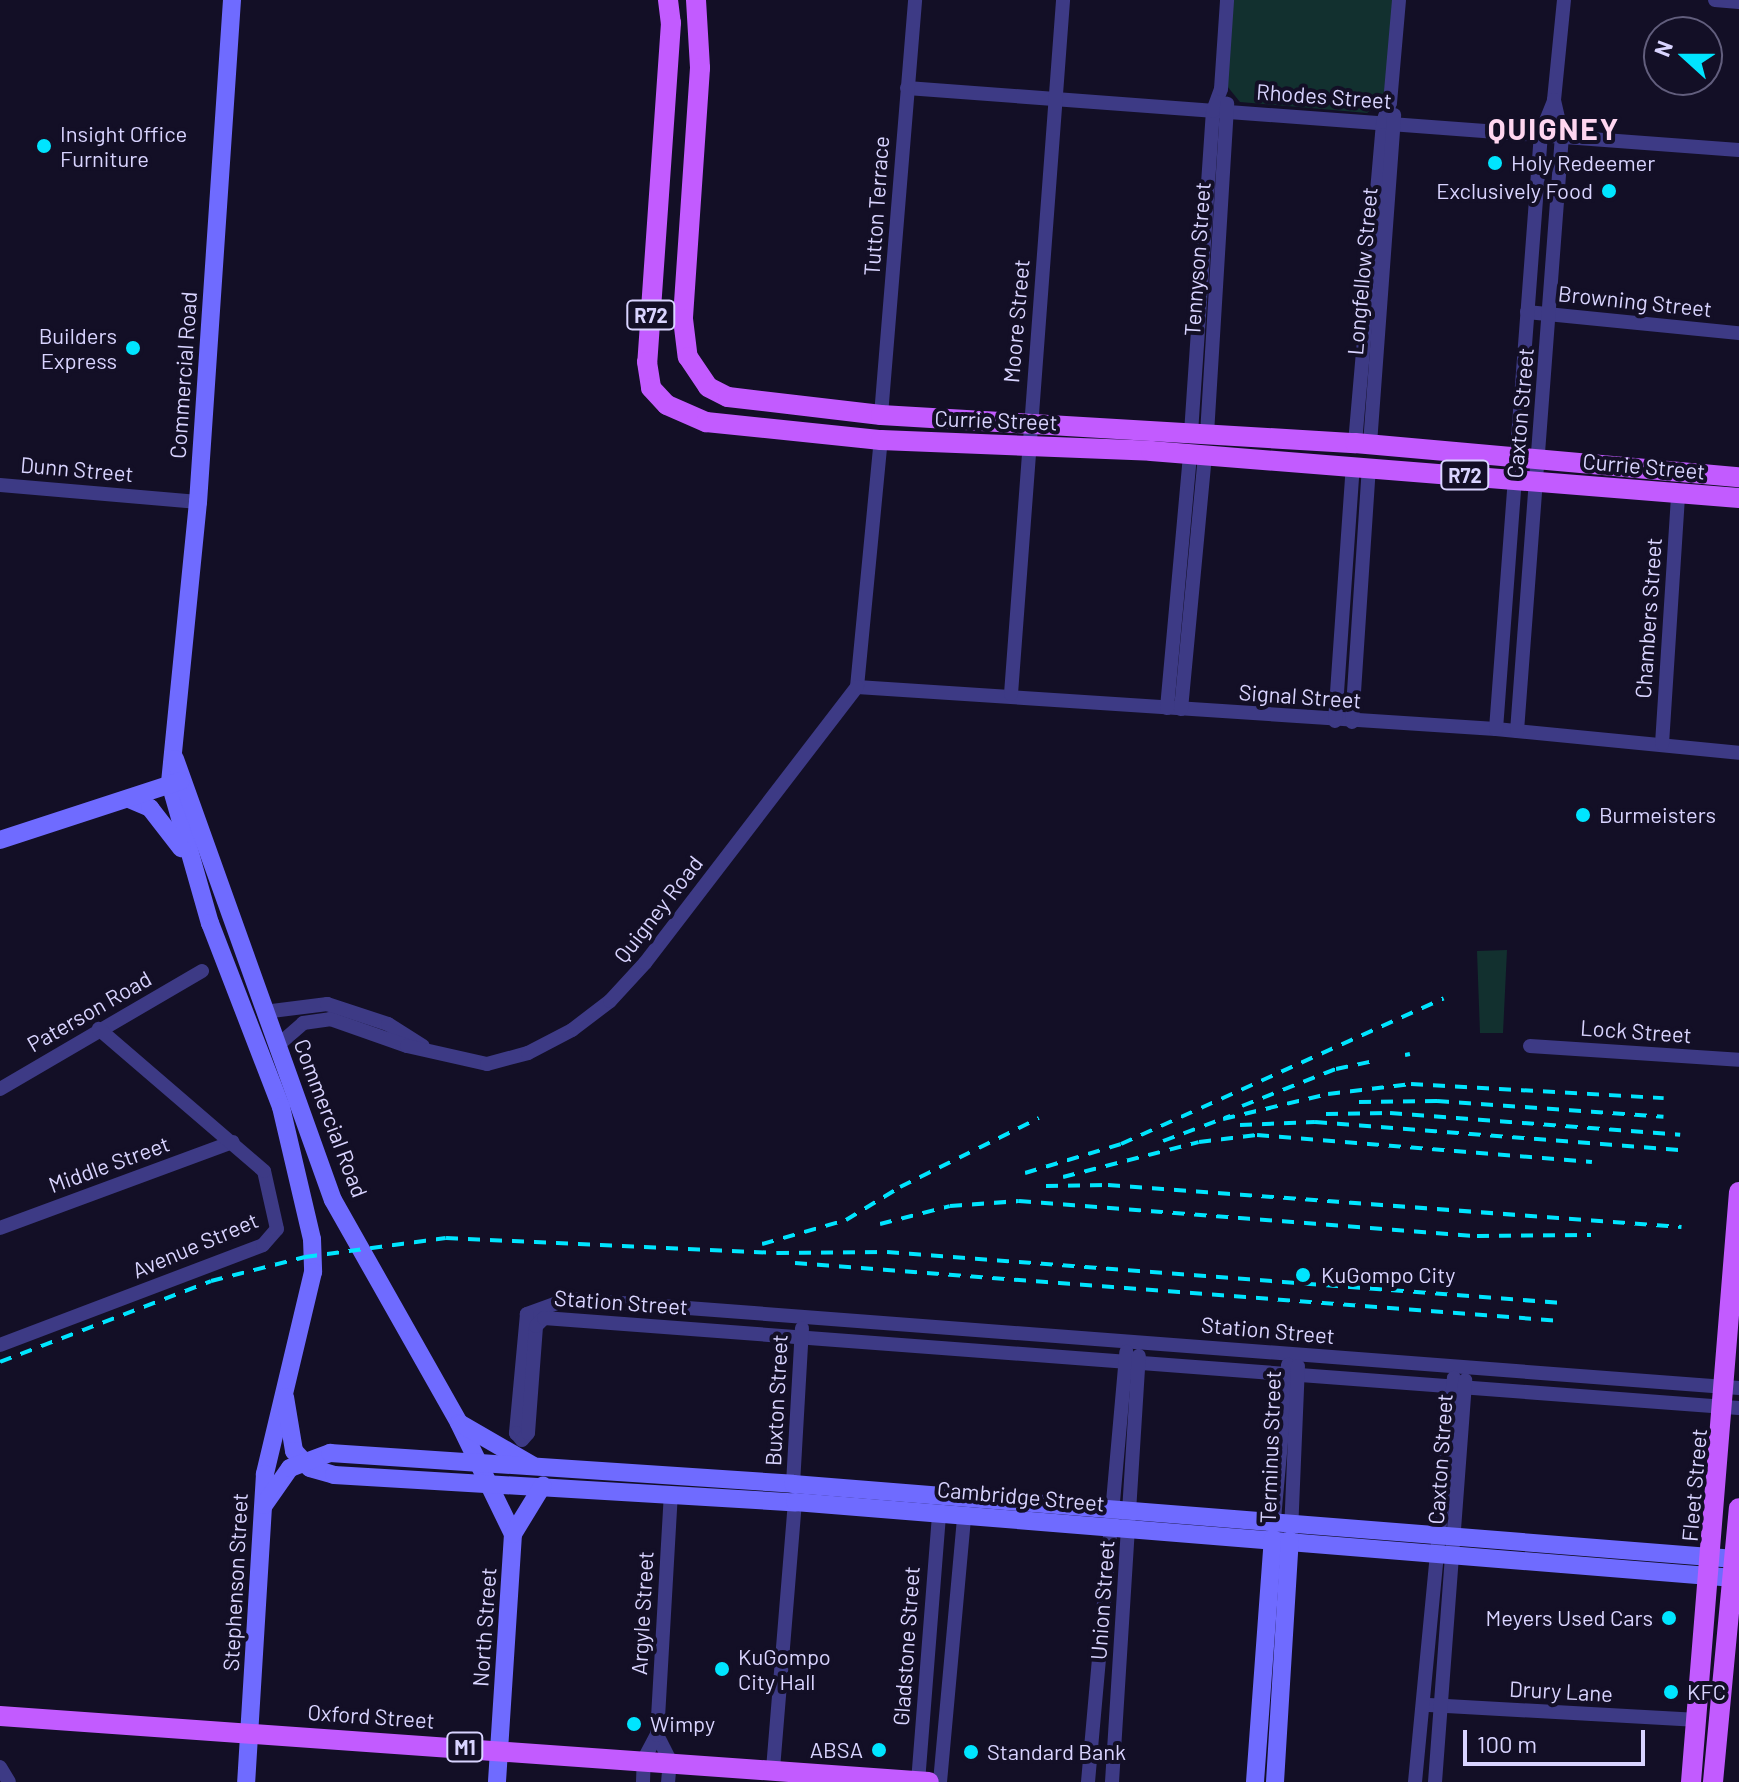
<!DOCTYPE html>
<style>
body{margin:0}
#map{position:relative;width:1739px;height:1782px;overflow:hidden;background:#130f26;font-family:Barlow,sans-serif}
div>[style]{position:absolute}
.green>*{inset:0;background:#12302f}
.street>*{height:14px;margin:-7px;padding:0 7px;transform-origin:7px;border-radius:7px;background:#3d3a85}
.secondary>*{height:18px;margin:-9px;padding:0 9px;transform-origin:9px;border-radius:9px;background:#6f6bff}
.primary>*{height:20px;margin:-10px;padding:0 10px;transform-origin:10px;border-radius:10px;background:#c25bff}
.rail>*{height:4px;margin-top:-2px;transform-origin:0;background:repeating-linear-gradient(90deg,#00e5ff 0 12px,transparent 0 22px)}
.dots>*{width:22px;height:22px;translate:-50% -50%;box-sizing:border-box;border:4px solid #130f26;border-radius:50%}
span{translate:-50% -50%;white-space:nowrap;text-align:center;line-height:1.15;-webkit-text-stroke:8px #130f26;paint-order:stroke}
.shield-label span{padding:2px 6px;background:#130f26;border:2px solid;border-radius:6px;-webkit-text-stroke-width:0}
.shield-label{font-size:20px;color:#d9d4ff;font-weight:700}
.street-label{font-size:22px;color:#d9d4ff}
.poi-label{font-size:22px;color:#d9d4ff}
.left{translate:0 -50%;text-align:left}
.right{translate:-100% -50%;text-align:right}
.district-label{font-size:30px;color:#ffd6f0;font-weight:700;letter-spacing:2px}
.north{position:absolute;left:1643px;top:16px;width:80px;height:80px;box-sizing:border-box;background:#130f26;border:2px solid #625e7d;border-radius:50%;rotate:291deg;font-size:22px;font-weight:700;line-height:32px;text-align:center;color:#d9d4ff}
.north::after{content:'';display:block;margin:auto;width:28px;height:36px;background:#00e5ff;clip-path:polygon(50% 0,100% 100%,50% 72%,0 100%)}
.scale{position:absolute;left:1463px;top:1730px;width:182px;height:36px;box-sizing:border-box;border:4px solid #d9d4ff;border-top:0;padding-left:10px;font-size:24px;line-height:28px;white-space:nowrap;color:#d9d4ff;-webkit-text-stroke:6px #130f26;paint-order:stroke}
</style>
<div id="map">
<div class="green">
<i style="clip-path:polygon(1233px 0,1394px 0,1388px 97px,1367px 113px,1240px 102px,1227px 86px)"></i>
<i style="clip-path:polygon(1507px 950px,1503px 1033px,1480px 1033px,1477px 951px)"></i>
</div>
<div class="street">
<i style="left:1715px;top:0;width:24px;rotate:5deg"></i>
<i style="left:907px;top:88px;width:834px;rotate:4.26deg"></i>
<i style="left:1527px;top:312px;width:213px;rotate:5.7deg"></i>
<i style="left:881px;top:415px;width:416px;rotate:-85.3deg"></i>
<i style="left:1191px;top:433px;width:323px;rotate:-86.1deg"></i>
<i style="left:1213px;top:111px;width:23px;rotate:-70deg"></i>
<i style="left:1221px;top:89px;width:89px;rotate:-86.1deg"></i>
<i style="left:1207px;top:434px;width:331px;rotate:-86.5deg"></i>
<i style="left:1355px;top:443px;width:322px;rotate:-85deg"></i>
<i style="left:1383px;top:122px;width:20px;rotate:-70deg"></i>
<i style="left:1390px;top:103px;width:103px;rotate:-85deg"></i>
<i style="left:1370px;top:444px;width:330px;rotate:-85.8deg"></i>
<i style="left:0;top:485px;width:199px;rotate:4.9deg"></i>
<i style="left:857px;top:687px;width:640px;rotate:3.76deg"></i>
<i style="left:1496px;top:729px;width:244px;rotate:5.6deg"></i>
<i style="left:857px;top:687px;width:248px;rotate:-84.5deg"></i>
<i style="left:1011px;top:694px;width:696px;rotate:-85.71deg"></i>
<i style="left:1167px;top:708px;width:254px;rotate:-84.8deg"></i>
<i style="left:1181px;top:709px;width:254px;rotate:-84.6deg"></i>
<i style="left:1335px;top:721px;width:256px;rotate:-86deg"></i>
<i style="left:1352px;top:722px;width:256px;rotate:-86.2deg"></i>
<i style="left:1496px;top:729px;width:598px;rotate:-85.68deg"></i>
<i style="left:1541px;top:133px;width:35px;rotate:-68deg"></i>
<i style="left:1554px;top:100px;width:100px;rotate:-84.3deg"></i>
<i style="left:1517px;top:731px;width:598px;rotate:-85.68deg"></i>
<i style="left:1562px;top:135px;width:36px;rotate:-103deg"></i>
<i style="left:1662px;top:744px;width:251px;rotate:-86.3deg"></i>
<i style="left:264px;top:1012px;width:64px;rotate:-7.2deg"></i>
<i style="left:327px;top:1004px;width:64px;rotate:18.2deg"></i>
<i style="left:388px;top:1024px;width:41px;rotate:32.2deg"></i>
<i style="left:277px;top:1046px;width:35px;rotate:-41deg"></i>
<i style="left:303px;top:1023px;width:27px;rotate:-8deg"></i>
<i style="left:330px;top:1019px;width:82px;rotate:19.3deg"></i>
<i style="left:407px;top:1046px;width:82px;rotate:12.7deg"></i>
<i style="left:487px;top:1064px;width:42px;rotate:-15deg"></i>
<i style="left:528px;top:1053px;width:50px;rotate:-27.6deg"></i>
<i style="left:572px;top:1030px;width:48px;rotate:-37.3deg"></i>
<i style="left:610px;top:1001px;width:52px;rotate:-47.4deg"></i>
<i style="left:645px;top:963px;width:348px;rotate:-52.5deg"></i>
<i style="left:1530px;top:1046px;width:209px;rotate:3.8deg"></i>
<i style="left:0;top:1089px;width:234px;rotate:-30.3deg"></i>
<i style="left:0;top:1228px;width:248px;rotate:-20.3deg"></i>
<i style="left:0;top:1345px;width:281px;rotate:-20.8deg"></i>
<i style="left:263px;top:1245px;width:21px;rotate:-49deg"></i>
<i style="left:277px;top:1229px;width:59px;rotate:-102.6deg"></i>
<i style="left:264px;top:1171px;width:218px;rotate:-139.3deg"></i>
<i style="left:1739px;top:1388px;width:1174px;rotate:-175.65deg"></i>
<i style="left:568px;top:1299px;width:44px;rotate:159.9deg"></i>
<i style="left:527px;top:1314px;width:120px;rotate:95.3deg"></i>
<i style="left:516px;top:1433px;width:9px;rotate:49deg"></i>
<i style="left:522px;top:1440px;width:9px;rotate:-49deg"></i>
<i style="left:528px;top:1433px;width:107px;rotate:-85.7deg"></i>
<i style="left:536px;top:1326px;width:11px;rotate:-45deg"></i>
<i style="left:544px;top:1318px;width:1198px;rotate:4.31deg"></i>
<i style="left:793px;top:1484px;width:156px;rotate:-86.7deg"></i>
<i style="left:1273px;top:1530px;width:166px;rotate:-84.8deg"></i>
<i style="left:1291px;top:1532px;width:166px;rotate:-87.6deg"></i>
<i style="left:1429px;top:1705px;width:270px;rotate:3.2deg"></i>
<i style="left:657px;top:1735px;width:28px;rotate:63deg"></i>
<i style="left:670px;top:1760px;width:22px;rotate:95deg"></i>
<i style="left:0;top:1767px;width:17px;rotate:59deg"></i>
<i style="left:773px;top:1769px;width:268px;rotate:-85.3deg"></i>
<i style="left:643px;top:1782px;width:23px;rotate:-88deg"></i>
<i style="left:644px;top:1759px;width:27px;rotate:-62deg"></i>
<i style="left:657px;top:1735px;width:241px;rotate:-86.7deg"></i>
<i style="left:918px;top:1782px;width:269px;rotate:-85.5deg"></i>
<i style="left:940px;top:1782px;width:267px;rotate:-84.8deg"></i>
<i style="left:1088px;top:1782px;width:432px;rotate:-84.9deg"></i>
<i style="left:1112px;top:1782px;width:427px;rotate:-86.4deg"></i>
<i style="left:1415px;top:1782px;width:406px;rotate:-84.5deg"></i>
<i style="left:1435px;top:1782px;width:403px;rotate:-85.7deg"></i>
</div>
<div class="secondary">
<i style="left:232px;top:0;width:503px;rotate:93.87deg"></i>
<i style="left:198px;top:502px;width:282px;rotate:95.7deg"></i>
<i style="left:170px;top:783px;width:146px;rotate:74.1deg"></i>
<i style="left:210px;top:923px;width:197px;rotate:68.9deg"></i>
<i style="left:281px;top:1107px;width:136px;rotate:76.8deg"></i>
<i style="left:312px;top:1239px;width:33px;rotate:88deg"></i>
<i style="left:313px;top:1272px;width:208px;rotate:103.4deg"></i>
<i style="left:265px;top:1474px;width:309px;rotate:93.5deg"></i>
<i style="left:175px;top:759px;width:468px;rotate:70.3deg"></i>
<i style="left:333px;top:1200px;width:256px;rotate:60.5deg"></i>
<i style="left:459px;top:1423px;width:123px;rotate:64.1deg"></i>
<i style="left:513px;top:1534px;width:249px;rotate:93.7deg"></i>
<i style="left:129px;top:799px;width:23px;rotate:23deg"></i>
<i style="left:150px;top:808px;width:51px;rotate:52.2deg"></i>
<i style="left:0;top:840px;width:190px;rotate:-18.1deg"></i>
<i style="left:285px;top:1397px;width:55px;rotate:80.5deg"></i>
<i style="left:294px;top:1451px;width:23px;rotate:47deg"></i>
<i style="left:310px;top:1468px;width:25px;rotate:16deg"></i>
<i style="left:334px;top:1475px;width:462px;rotate:3.4deg"></i>
<i style="left:795px;top:1502px;width:942px;rotate:4.63deg"></i>
<i style="left:461px;top:1424px;width:82px;rotate:30deg"></i>
<i style="left:264px;top:1505px;width:45px;rotate:-54.9deg"></i>
<i style="left:290px;top:1468px;width:43px;rotate:-20.6deg"></i>
<i style="left:330px;top:1453px;width:464px;rotate:3.8deg"></i>
<i style="left:793px;top:1484px;width:945px;rotate:4.55deg"></i>
<i style="left:513px;top:1534px;width:57px;rotate:-58.5deg"></i>
<i style="left:1255px;top:1782px;width:244px;rotate:-85.8deg"></i>
<i style="left:1275px;top:1782px;width:242px;rotate:-86.5deg"></i>
</div>
<div class="primary">
<i style="left:668px;top:0;width:23px;rotate:83deg"></i>
<i style="left:671px;top:23px;width:340px;rotate:94deg"></i>
<i style="left:647px;top:362px;width:26px;rotate:81deg"></i>
<i style="left:651px;top:388px;width:23px;rotate:47deg"></i>
<i style="left:667px;top:405px;width:43px;rotate:23.6deg"></i>
<i style="left:706px;top:422px;width:176px;rotate:5.9deg"></i>
<i style="left:881px;top:440px;width:270px;rotate:2.3deg"></i>
<i style="left:1151px;top:451px;width:590px;rotate:4.57deg"></i>
<i style="left:696px;top:0;width:68px;rotate:86.6deg"></i>
<i style="left:700px;top:68px;width:252px;rotate:93.9deg"></i>
<i style="left:683px;top:319px;width:38px;rotate:83deg"></i>
<i style="left:688px;top:357px;width:36px;rotate:56deg"></i>
<i style="left:708px;top:387px;width:22px;rotate:27deg"></i>
<i style="left:728px;top:397px;width:154px;rotate:6.7deg"></i>
<i style="left:881px;top:415px;width:475px;rotate:3.4deg"></i>
<i style="left:1355px;top:443px;width:386px;rotate:5.1deg"></i>
<i style="left:0;top:1716px;width:931px;rotate:4.06deg"></i>
<i style="left:1691px;top:1782px;width:592px;rotate:-85.35deg"></i>
<i style="left:1713px;top:1782px;width:275px;rotate:-84.6deg"></i>
</div>
<div class="rail">
<i style="left:1405px;top:1055px;width:5px;rotate:-11deg"></i>
<i style="left:1359px;top:1102px;width:78px;rotate:-0.7deg"></i>
<i style="left:1437px;top:1101px;width:227px;rotate:4deg"></i>
<i style="left:1242px;top:1106px;width:101px;rotate:-21.5deg"></i>
<i style="left:1336px;top:1069px;width:38px;rotate:-12deg"></i>
<i style="left:1326px;top:1114px;width:64px;rotate:-0.9deg"></i>
<i style="left:1390px;top:1113px;width:291px;rotate:4.3deg"></i>
<i style="left:1223px;top:1119px;width:108px;rotate:-13.4deg"></i>
<i style="left:1328px;top:1094px;width:84px;rotate:-6.9deg"></i>
<i style="left:1411px;top:1084px;width:253px;rotate:3.2deg"></i>
<i style="left:1240px;top:1125px;width:75px;rotate:-2.3deg"></i>
<i style="left:1315px;top:1122px;width:365px;rotate:4.4deg"></i>
<i style="left:1163px;top:1141px;width:72px;rotate:-20.5deg"></i>
<i style="left:1025px;top:1173px;width:100px;rotate:-16.8deg"></i>
<i style="left:1121px;top:1144px;width:354px;rotate:-24.3deg"></i>
<i style="left:1063px;top:1177px;width:140px;rotate:-14.4deg"></i>
<i style="left:1199px;top:1142px;width:58px;rotate:-6.9deg"></i>
<i style="left:1257px;top:1135px;width:336px;rotate:4.6deg"></i>
<i style="left:1046px;top:1186px;width:62px;rotate:-0.9deg"></i>
<i style="left:1108px;top:1185px;width:575px;rotate:4.19deg"></i>
<i style="left:880px;top:1224px;width:72px;rotate:-14.4deg"></i>
<i style="left:950px;top:1206px;width:69px;rotate:-4.1deg"></i>
<i style="left:1019px;top:1201px;width:459px;rotate:4.4deg"></i>
<i style="left:1477px;top:1236px;width:114px;rotate:-0.5deg"></i>
<i style="left:762px;top:1244px;width:87px;rotate:-15.9deg"></i>
<i style="left:846px;top:1220px;width:63px;rotate:-31.4deg"></i>
<i style="left:900px;top:1187px;width:155px;rotate:-26.4deg"></i>
<i style="left:795px;top:1263px;width:768px;rotate:4.33deg"></i>
<i style="left:0;top:1362px;width:226px;rotate:-21deg"></i>
<i style="left:211px;top:1281px;width:97px;rotate:-14.3deg"></i>
<i style="left:305px;top:1257px;width:142px;rotate:-7.7deg"></i>
<i style="left:446px;top:1238px;width:331px;rotate:2.6deg"></i>
<i style="left:777px;top:1253px;width:110px;rotate:-0.5deg"></i>
<i style="left:887px;top:1252px;width:677px;rotate:4.32deg"></i>
</div>
<div class="dots">
<i style="left:44px;top:146px;background:#00e5ff"></i>
<i style="left:1495px;top:163px;background:#00e5ff"></i>
<i style="left:1609px;top:191px;background:#00e5ff"></i>
<i style="left:133px;top:348px;background:#00e5ff"></i>
<i style="left:1583px;top:815px;background:#00e5ff"></i>
<i style="left:1303px;top:1275px;background:#00e5ff"></i>
<i style="left:1669px;top:1618px;background:#00e5ff"></i>
<i style="left:722px;top:1669px;background:#00e5ff"></i>
<i style="left:1671px;top:1692px;background:#00e5ff"></i>
<i style="left:634px;top:1724px;background:#00e5ff"></i>
<i style="left:879px;top:1750px;background:#00e5ff"></i>
<i style="left:971px;top:1752px;background:#00e5ff"></i>
</div>
<div class="shield-label">
<span style="left:651px;top:315px">R72</span>
<span style="left:1465px;top:475px">R72</span>
<span style="left:465px;top:1747px">M1</span>
</div>
<div class="street-label">
<span style="left:1324px;top:96px;rotate:4deg">Rhodes Street</span>
<span style="left:876px;top:206px;rotate:-86deg">Tutton Terrace</span>
<span style="left:1197px;top:259px;rotate:-86deg">Tennyson Street</span>
<span style="left:1362px;top:271px;rotate:-85deg">Longfellow Street</span>
<span style="left:1635px;top:301px;rotate:6deg">Browning Street</span>
<span style="left:1016px;top:321px;rotate:-85deg">Moore Street</span>
<span style="left:183px;top:375px;rotate:-86deg">Commercial Road</span>
<span style="left:1520px;top:413px;rotate:-85deg">Caxton Street</span>
<span style="left:996px;top:420px;rotate:2deg">Currie Street</span>
<span style="left:1644px;top:466px;rotate:5deg">Currie Street</span>
<span style="left:77px;top:469px;rotate:5deg">Dunn Street</span>
<span style="left:1648px;top:618px;rotate:-86deg">Chambers Street</span>
<span style="left:1300px;top:696px;rotate:4deg">Signal Street</span>
<span style="left:658px;top:909px;rotate:-52deg">Quigney Road</span>
<span style="left:89px;top:1011px;rotate:-30deg">Paterson Road</span>
<span style="left:1636px;top:1031px;rotate:4deg">Lock Street</span>
<span style="left:331px;top:1118px;rotate:69deg">Commercial Road</span>
<span style="left:109px;top:1164px;rotate:-20deg">Middle Street</span>
<span style="left:195px;top:1245px;rotate:-23deg">Avenue Street</span>
<span style="left:621px;top:1302px;rotate:4deg">Station Street</span>
<span style="left:1268px;top:1330px;rotate:5deg">Station Street</span>
<span style="left:776px;top:1400px;rotate:-87deg">Buxton Street</span>
<span style="left:1270px;top:1447px;rotate:-88deg">Terminus Street</span>
<span style="left:1440px;top:1459px;rotate:-86deg">Caxton Street</span>
<span style="left:1694px;top:1485px;rotate:-85deg">Fleet Street</span>
<span style="left:1021px;top:1496px;rotate:5deg">Cambridge Street</span>
<span style="left:235px;top:1582px;rotate:-87deg">Stephenson Street</span>
<span style="left:1102px;top:1600px;rotate:-86deg">Union Street</span>
<span style="left:642px;top:1613px;rotate:-87deg">Argyle Street</span>
<span style="left:484px;top:1627px;rotate:-86deg">North Street</span>
<span style="left:906px;top:1646px;rotate:-86deg">Gladstone Street</span>
<span style="left:1561px;top:1691px;rotate:3deg">Drury Lane</span>
<span style="left:371px;top:1716px;rotate:4deg">Oxford Street</span>
</div>
<div class="poi-label">
<span class="left" style="left:60px;top:146px">Insight Office<br>Furniture</span>
<span class="left" style="left:1511px;top:163px">Holy Redeemer</span>
<span class="right" style="left:1593px;top:191px">Exclusively Food</span>
<span class="right" style="left:117px;top:348px">Builders<br>Express</span>
<span class="left" style="left:1599px;top:815px">Burmeisters</span>
<span class="left" style="left:1321px;top:1275px">KuGompo City</span>
<span class="right" style="left:1653px;top:1618px">Meyers Used Cars</span>
<span class="left" style="left:738px;top:1669px">KuGompo<br>City Hall</span>
<span class="left" style="left:1687px;top:1692px">KFC</span>
<span class="left" style="left:650px;top:1724px">Wimpy</span>
<span class="right" style="left:863px;top:1750px">ABSA</span>
<span class="left" style="left:987px;top:1752px">Standard Bank</span>
</div>
<div class="district-label">
<span style="left:1554px;top:128px">QUIGNEY</span>
</div>
<div class="north">N</div>
<div class="scale">100 m</div>
</div>
